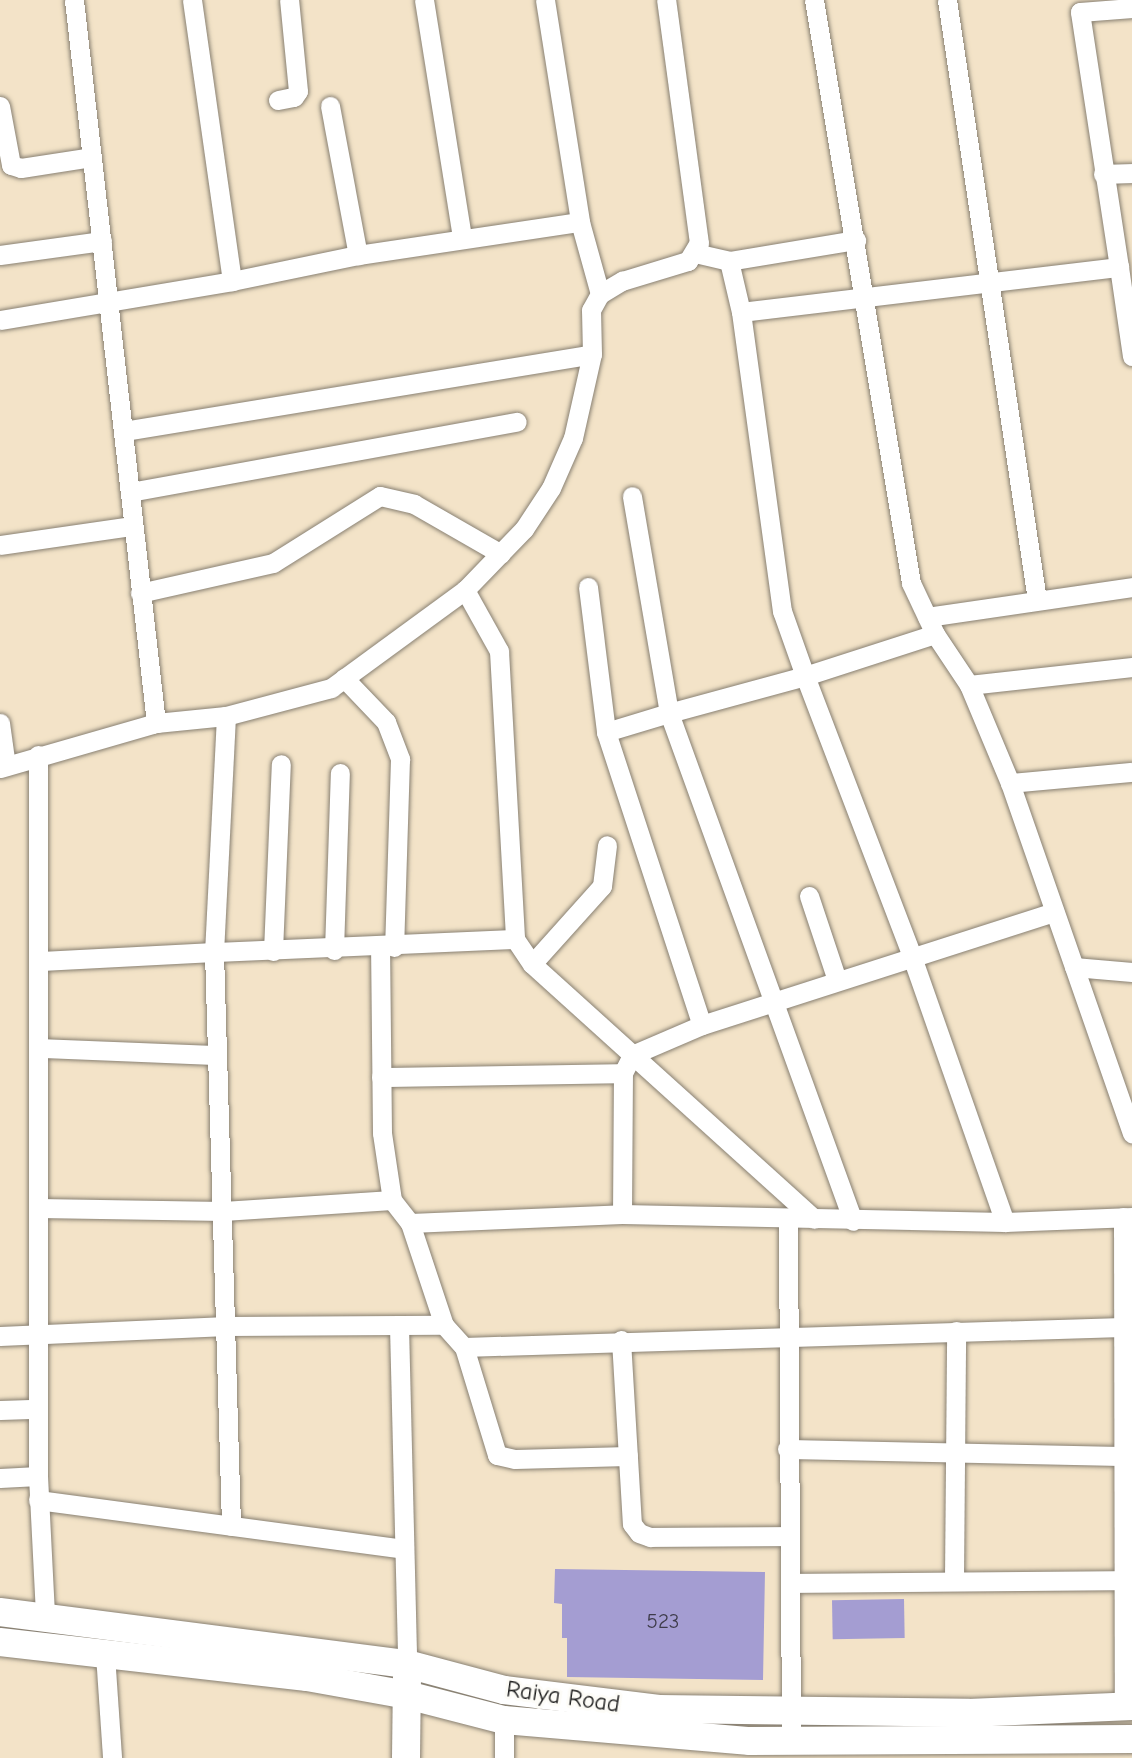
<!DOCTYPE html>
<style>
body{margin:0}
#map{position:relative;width:1132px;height:1758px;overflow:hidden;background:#f3e3c8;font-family:"Comic Neue",sans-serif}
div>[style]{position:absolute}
.building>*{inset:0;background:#a49dd2;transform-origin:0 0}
.roads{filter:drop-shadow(0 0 2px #888072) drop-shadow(0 0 2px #888072)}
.street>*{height:19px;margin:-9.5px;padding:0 9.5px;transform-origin:9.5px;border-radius:9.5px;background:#fff}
.secondary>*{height:28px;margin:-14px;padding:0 14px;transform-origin:14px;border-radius:14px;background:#fff}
span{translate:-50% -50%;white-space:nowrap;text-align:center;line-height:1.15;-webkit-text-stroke:6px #fdfcf7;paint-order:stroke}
.number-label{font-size:21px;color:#3e3c4a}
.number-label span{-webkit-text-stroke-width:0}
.street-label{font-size:24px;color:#1c1c1c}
</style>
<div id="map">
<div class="building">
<i style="clip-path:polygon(555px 1569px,765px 1572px,763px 1680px,567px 1677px,567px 1638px,562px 1638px,562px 1604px,554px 1603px)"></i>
<i style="left:904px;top:1599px;width:39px;height:72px;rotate:89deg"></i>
</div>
<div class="roads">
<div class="street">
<i style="left:74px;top:0;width:728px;rotate:83.53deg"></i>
<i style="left:192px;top:0;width:284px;rotate:81.9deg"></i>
<i style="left:424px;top:0;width:241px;rotate:80.9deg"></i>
<i style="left:545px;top:0;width:225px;rotate:81deg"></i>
<i style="left:814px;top:0;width:591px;rotate:80.55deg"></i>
<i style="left:911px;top:583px;width:56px;rotate:64.8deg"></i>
<i style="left:947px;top:0;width:607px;rotate:81.47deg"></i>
<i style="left:278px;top:100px;width:16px;rotate:-11deg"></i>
<i style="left:294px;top:97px;width:7px;rotate:-56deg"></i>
<i style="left:298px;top:91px;width:91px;rotate:-95.6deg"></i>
<i style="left:0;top:106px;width:60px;rotate:79.4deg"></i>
<i style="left:11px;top:165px;width:10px;rotate:17deg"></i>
<i style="left:21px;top:168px;width:71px;rotate:-8.9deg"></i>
<i style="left:330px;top:106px;width:152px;rotate:79.4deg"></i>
<i style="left:1103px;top:174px;width:29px;rotate:-2deg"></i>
<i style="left:695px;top:253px;width:35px;rotate:13deg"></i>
<i style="left:729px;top:261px;width:52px;rotate:76.8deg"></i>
<i style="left:741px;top:312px;width:381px;rotate:-6.8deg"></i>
<i style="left:1119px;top:267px;width:258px;rotate:-98.7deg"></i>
<i style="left:1080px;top:12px;width:52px;rotate:-4.4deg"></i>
<i style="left:0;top:255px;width:103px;rotate:-7.8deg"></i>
<i style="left:729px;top:261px;width:129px;rotate:-9.4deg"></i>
<i style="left:1119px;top:267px;width:90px;rotate:81.7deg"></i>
<i style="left:741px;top:312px;width:302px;rotate:82.2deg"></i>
<i style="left:782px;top:611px;width:69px;rotate:70.5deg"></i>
<i style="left:805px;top:676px;width:141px;rotate:164.8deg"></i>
<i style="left:669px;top:713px;width:540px;rotate:70.09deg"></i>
<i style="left:0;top:320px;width:235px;rotate:-9.5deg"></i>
<i style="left:232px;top:281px;width:129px;rotate:-11.7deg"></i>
<i style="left:358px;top:255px;width:224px;rotate:-8.5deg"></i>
<i style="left:580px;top:222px;width:75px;rotate:74.5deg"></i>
<i style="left:124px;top:431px;width:474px;rotate:-9.3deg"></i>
<i style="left:130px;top:492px;width:393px;rotate:-10.3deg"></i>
<i style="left:0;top:545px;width:133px;rotate:-8.2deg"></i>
<i style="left:588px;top:587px;width:146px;rotate:82.9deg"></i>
<i style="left:606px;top:732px;width:308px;rotate:71.9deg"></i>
<i style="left:465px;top:590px;width:70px;rotate:60.9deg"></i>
<i style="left:499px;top:651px;width:288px;rotate:86.8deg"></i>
<i style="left:515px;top:939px;width:30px;rotate:56deg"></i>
<i style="left:532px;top:964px;width:380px;rotate:42.1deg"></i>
<i style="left:140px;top:593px;width:136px;rotate:-12.7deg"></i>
<i style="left:273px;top:563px;width:126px;rotate:-32.1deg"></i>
<i style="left:380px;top:496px;width:35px;rotate:13deg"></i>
<i style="left:414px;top:504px;width:100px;rotate:29.9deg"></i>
<i style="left:927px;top:617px;width:207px;rotate:-8.3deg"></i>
<i style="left:1132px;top:667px;width:164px;rotate:173.7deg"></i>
<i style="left:969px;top:685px;width:106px;rotate:67.3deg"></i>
<i style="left:1010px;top:783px;width:122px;rotate:-5.2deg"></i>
<i style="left:344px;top:678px;width:61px;rotate:46.3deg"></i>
<i style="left:386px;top:722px;width:40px;rotate:69deg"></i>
<i style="left:400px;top:759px;width:188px;rotate:91.8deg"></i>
<i style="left:969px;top:685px;width:61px;rotate:-123.7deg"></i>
<i style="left:935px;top:634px;width:137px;rotate:162.1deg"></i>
<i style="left:805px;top:676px;width:298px;rotate:69.1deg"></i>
<i style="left:911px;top:954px;width:284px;rotate:70.7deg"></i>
<i style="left:226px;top:716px;width:236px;rotate:92.9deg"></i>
<i style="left:214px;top:952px;width:301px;rotate:-2.5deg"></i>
<i style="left:0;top:723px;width:43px;rotate:82.1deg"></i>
<i style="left:606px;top:732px;width:66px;rotate:-16.8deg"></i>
<i style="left:669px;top:713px;width:220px;rotate:-99.7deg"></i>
<i style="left:38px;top:755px;width:721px;rotate:90deg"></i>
<i style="left:38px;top:1476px;width:140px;rotate:87.1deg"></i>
<i style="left:0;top:768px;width:162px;rotate:-16.1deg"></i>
<i style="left:156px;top:723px;width:70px;rotate:-5.7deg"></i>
<i style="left:226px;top:716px;width:109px;rotate:-14.9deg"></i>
<i style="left:331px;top:688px;width:166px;rotate:-36.2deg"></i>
<i style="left:465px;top:590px;width:85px;rotate:-46deg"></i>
<i style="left:524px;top:529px;width:49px;rotate:-56.6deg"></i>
<i style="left:551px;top:488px;width:55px;rotate:-66.3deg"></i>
<i style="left:573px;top:438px;width:86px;rotate:-77.3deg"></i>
<i style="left:592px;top:354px;width:44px;rotate:-91.3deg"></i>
<i style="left:591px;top:310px;width:18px;rotate:-61deg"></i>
<i style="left:600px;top:294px;width:26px;rotate:-31deg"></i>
<i style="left:622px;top:281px;width:69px;rotate:-16.9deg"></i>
<i style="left:688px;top:261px;width:21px;rotate:-59deg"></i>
<i style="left:699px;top:243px;width:245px;rotate:-97.7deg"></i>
<i style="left:1010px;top:783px;width:371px;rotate:70.8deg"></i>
<i style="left:809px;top:896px;width:89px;rotate:71.6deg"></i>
<i style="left:334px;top:950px;width:177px;rotate:-88.1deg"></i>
<i style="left:273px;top:951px;width:187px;rotate:-87.6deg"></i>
<i style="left:41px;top:961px;width:173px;rotate:-3deg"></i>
<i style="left:214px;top:952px;width:574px;rotate:88.3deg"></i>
<i style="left:532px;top:964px;width:105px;rotate:-48.1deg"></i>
<i style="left:602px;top:886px;width:41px;rotate:-83deg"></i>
<i style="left:1074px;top:967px;width:58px;rotate:4.9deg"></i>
<i style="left:41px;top:1048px;width:176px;rotate:2.3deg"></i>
<i style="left:381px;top:1077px;width:242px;rotate:-0.9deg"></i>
<i style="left:392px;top:1200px;width:29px;rotate:52deg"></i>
<i style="left:410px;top:1223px;width:108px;rotate:71.6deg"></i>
<i style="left:444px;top:1325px;width:30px;rotate:48deg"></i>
<i style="left:464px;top:1347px;width:113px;rotate:73deg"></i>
<i style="left:497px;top:1455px;width:18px;rotate:13deg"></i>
<i style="left:515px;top:1459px;width:113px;rotate:-1.5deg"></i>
<i style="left:39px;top:1208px;width:184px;rotate:0.9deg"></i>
<i style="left:223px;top:1211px;width:169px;rotate:-3.7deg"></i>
<i style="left:392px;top:1200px;width:68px;rotate:-98.5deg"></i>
<i style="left:382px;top:1133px;width:185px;rotate:-90.6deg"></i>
<i style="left:622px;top:1214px;width:141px;rotate:-89.6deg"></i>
<i style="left:623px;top:1073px;width:20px;rotate:-63deg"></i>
<i style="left:632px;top:1055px;width:76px;rotate:-23.2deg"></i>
<i style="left:702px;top:1025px;width:370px;rotate:-17.8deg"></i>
<i style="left:1123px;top:1217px;width:488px;rotate:89.9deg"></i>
<i style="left:788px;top:1219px;width:522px;rotate:89.67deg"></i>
<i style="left:410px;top:1223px;width:212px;rotate:-2.4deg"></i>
<i style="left:622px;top:1214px;width:383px;rotate:1.2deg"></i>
<i style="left:1005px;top:1222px;width:127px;rotate:-2.3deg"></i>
<i style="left:399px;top:1326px;width:338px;rotate:88.6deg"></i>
<i style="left:0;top:1336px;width:227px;rotate:-2.5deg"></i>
<i style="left:227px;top:1326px;width:217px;rotate:-0.3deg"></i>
<i style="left:621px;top:1340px;width:184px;rotate:86.6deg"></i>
<i style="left:632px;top:1524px;width:11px;rotate:52deg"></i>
<i style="left:639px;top:1533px;width:12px;rotate:20deg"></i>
<i style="left:650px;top:1537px;width:140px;rotate:-0.4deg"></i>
<i style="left:464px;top:1347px;width:659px;rotate:-1.74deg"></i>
<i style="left:0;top:1410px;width:38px;rotate:-2deg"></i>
<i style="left:787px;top:1449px;width:336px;rotate:1.2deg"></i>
<i style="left:0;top:1478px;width:38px;rotate:-3deg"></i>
<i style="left:38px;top:1500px;width:369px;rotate:7.6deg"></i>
<i style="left:954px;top:1579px;width:248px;rotate:-89.5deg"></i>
<i style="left:793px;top:1583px;width:339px;rotate:-0.5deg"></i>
<i style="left:105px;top:1654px;width:104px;rotate:86.1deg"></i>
<i style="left:504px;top:1720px;width:38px;rotate:90deg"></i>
</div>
<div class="secondary">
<i style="left:0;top:1612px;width:410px;rotate:7.3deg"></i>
<i style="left:407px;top:1664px;width:100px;rotate:15deg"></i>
<i style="left:504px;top:1690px;width:156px;rotate:7deg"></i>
<i style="left:659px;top:1709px;width:309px;rotate:0.7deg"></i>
<i style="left:968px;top:1713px;width:164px;rotate:-2.4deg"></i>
<i style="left:0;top:1642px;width:309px;rotate:6.5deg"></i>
<i style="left:307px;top:1677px;width:102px;rotate:10.2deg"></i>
<i style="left:407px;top:1695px;width:100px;rotate:14.5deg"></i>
<i style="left:504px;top:1720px;width:247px;rotate:4.9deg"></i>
<i style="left:750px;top:1741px;width:382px;rotate:-0.3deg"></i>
<i style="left:406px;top:1758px;width:81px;rotate:-89.3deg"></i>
</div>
</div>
<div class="number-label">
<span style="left:663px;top:1621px">523</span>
</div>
<div class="street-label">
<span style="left:563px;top:1697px;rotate:8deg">Raiya Road</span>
</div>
</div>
